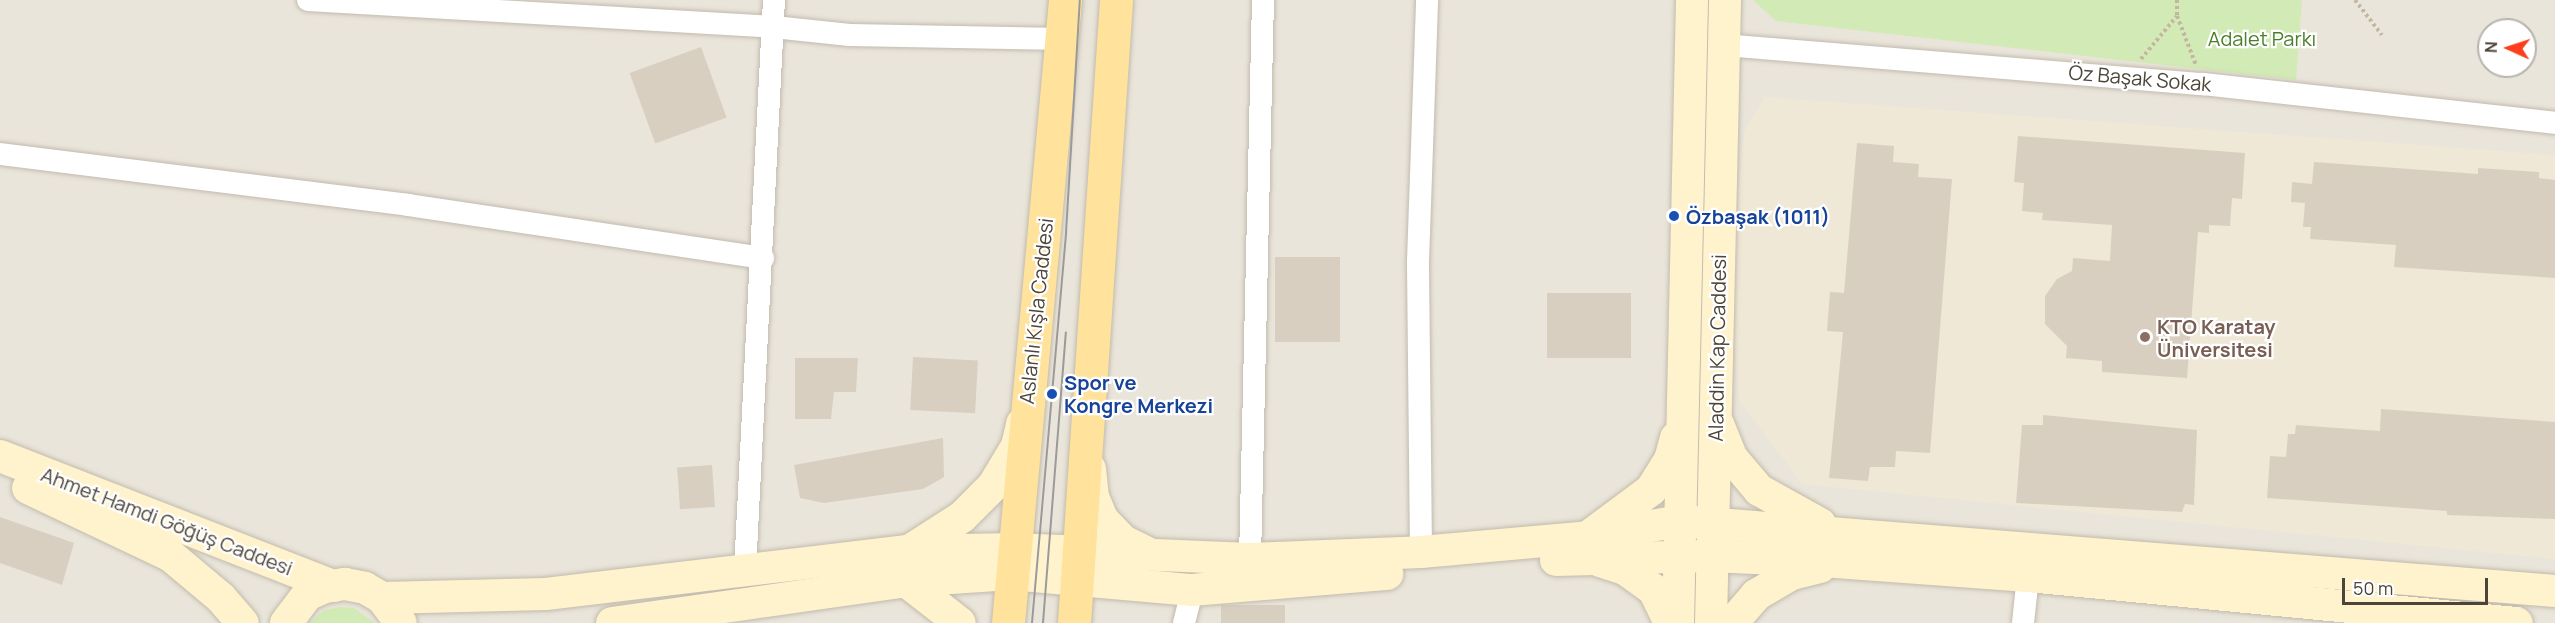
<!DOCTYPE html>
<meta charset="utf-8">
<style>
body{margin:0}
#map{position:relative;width:2555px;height:623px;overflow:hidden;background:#f6f3ec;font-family:Manrope,sans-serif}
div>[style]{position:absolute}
.residential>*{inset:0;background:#eae5da}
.education>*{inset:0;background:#efe8d6}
.green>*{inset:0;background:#d2eab5}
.building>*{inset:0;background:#d8cfc1;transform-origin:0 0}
.path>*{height:4px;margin-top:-2px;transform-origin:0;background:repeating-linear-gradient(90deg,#c4b79f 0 3px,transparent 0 6px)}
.roads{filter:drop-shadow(0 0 2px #c2bbae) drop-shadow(0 0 2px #c2bbae)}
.street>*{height:22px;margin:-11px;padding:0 11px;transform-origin:11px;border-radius:11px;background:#fff}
.secondary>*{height:32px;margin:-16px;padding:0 16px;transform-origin:16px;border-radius:16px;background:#fff3cd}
.primary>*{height:33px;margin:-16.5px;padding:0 16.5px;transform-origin:16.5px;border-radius:16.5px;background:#ffe39c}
.tram>*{height:1.5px;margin:-0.75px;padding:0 0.75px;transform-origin:0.75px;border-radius:0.75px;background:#9a9a9a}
.dots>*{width:16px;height:16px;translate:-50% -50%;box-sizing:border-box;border:3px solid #fff;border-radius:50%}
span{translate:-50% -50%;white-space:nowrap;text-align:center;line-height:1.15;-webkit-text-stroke:4.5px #fff;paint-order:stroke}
.park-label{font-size:20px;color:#4a7f2a}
.street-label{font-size:20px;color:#4b4439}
.transit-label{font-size:20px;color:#164399;font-weight:700}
.left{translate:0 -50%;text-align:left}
.education-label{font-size:20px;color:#785e54;font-weight:700}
.north{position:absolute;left:2477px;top:18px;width:60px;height:60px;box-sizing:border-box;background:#fff;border:2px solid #b7b4b0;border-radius:50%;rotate:273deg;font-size:16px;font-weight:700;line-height:24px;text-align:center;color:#4b4439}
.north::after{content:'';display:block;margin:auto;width:21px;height:27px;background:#fc3f1d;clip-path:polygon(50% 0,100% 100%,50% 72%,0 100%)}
.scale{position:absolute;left:2342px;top:578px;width:146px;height:27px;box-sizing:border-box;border:3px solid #4b4439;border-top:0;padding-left:8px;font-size:18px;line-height:21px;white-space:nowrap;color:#4b4439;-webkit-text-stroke:4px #fff;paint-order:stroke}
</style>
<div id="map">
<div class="residential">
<i style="clip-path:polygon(evenodd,0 0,2555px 0,2555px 623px,0 623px,0 0,2489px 30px,2525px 30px,2525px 66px,2489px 66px,2489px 30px)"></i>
</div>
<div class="education">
<i style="clip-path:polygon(1765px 97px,2555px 155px,2555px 559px,1802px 484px,1739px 400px,1729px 275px,1744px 132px)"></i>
</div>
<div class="green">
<i style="clip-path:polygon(1753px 0,2302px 0,2296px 80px,1776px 21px)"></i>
<i style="clip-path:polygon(340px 607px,354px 608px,375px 623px,309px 623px,325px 610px)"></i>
</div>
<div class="building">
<i style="left:701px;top:47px;width:75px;height:76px;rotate:70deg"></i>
<i style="clip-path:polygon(2018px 136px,2245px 153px,2242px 199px,2232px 198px,2230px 226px,2209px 225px,2209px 233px,2198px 232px,2187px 378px,2102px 372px,2102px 361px,2066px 358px,2067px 346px,2045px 324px,2045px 296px,2057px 279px,2072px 271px,2073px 258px,2110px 261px,2112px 225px,2042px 220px,2043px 213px,2022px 211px,2024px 183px,2014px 182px)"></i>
<i style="clip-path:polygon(1857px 143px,1894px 146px,1893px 162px,1919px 164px,1918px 177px,1952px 179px,1930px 453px,1896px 451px,1895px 467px,1870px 467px,1868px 481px,1829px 478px,1843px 332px,1827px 331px,1830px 292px,1844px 293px)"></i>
<i style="clip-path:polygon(2314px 162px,2478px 174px,2478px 168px,2539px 172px,2539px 178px,2555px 180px,2555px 278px,2394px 267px,2396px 245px,2310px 239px,2311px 227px,2303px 227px,2305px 203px,2291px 202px,2292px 182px,2312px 184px)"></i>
<i style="left:1275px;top:257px;width:65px;height:85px"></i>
<i style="left:1547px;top:293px;width:84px;height:65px"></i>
<i style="left:913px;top:357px;width:65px;height:53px;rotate:3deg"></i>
<i style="clip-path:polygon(795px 358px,858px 358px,856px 392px,834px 392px,831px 419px,795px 419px)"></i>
<i style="clip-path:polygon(2381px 409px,2555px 422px,2555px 519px,2447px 515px,2447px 511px,2267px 498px,2270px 456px,2286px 457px,2288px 434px,2295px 434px,2296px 425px,2380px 431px)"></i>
<i style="clip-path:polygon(2043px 415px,2197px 430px,2194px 505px,2185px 504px,2182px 512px,2016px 503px,2022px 425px,2043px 425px)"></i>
<i style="clip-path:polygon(943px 438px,944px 477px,923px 489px,824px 503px,800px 498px,794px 465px)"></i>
<i style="left:712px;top:465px;width:42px;height:35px;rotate:86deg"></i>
<i style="clip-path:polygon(0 517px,74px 543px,62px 585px,0 563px)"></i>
<i style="left:1285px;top:605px;width:18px;height:64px;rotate:90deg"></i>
</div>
<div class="path">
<i style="left:2177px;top:0;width:16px;rotate:90deg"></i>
<i style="left:2177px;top:16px;width:53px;rotate:68.8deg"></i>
<i style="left:2355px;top:0;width:44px;rotate:52.4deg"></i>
<i style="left:2141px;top:59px;width:56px;rotate:-50.1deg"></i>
</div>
<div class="roads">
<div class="street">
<i style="left:308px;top:0;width:467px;rotate:3.3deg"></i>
<i style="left:774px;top:27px;width:76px;rotate:6deg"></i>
<i style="left:850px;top:35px;width:212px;rotate:1.1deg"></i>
<i style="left:1724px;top:45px;width:481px;rotate:4.7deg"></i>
<i style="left:2203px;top:84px;width:354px;rotate:6.3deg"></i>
<i style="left:0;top:154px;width:411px;rotate:7.1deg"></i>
<i style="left:408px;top:205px;width:359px;rotate:8.5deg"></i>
<i style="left:1421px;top:552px;width:291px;rotate:-90.6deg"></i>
<i style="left:1418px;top:261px;width:261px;rotate:-88deg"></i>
<i style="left:1250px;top:559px;width:559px;rotate:-88.67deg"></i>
<i style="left:745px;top:570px;width:571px;rotate:-87.09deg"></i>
<i style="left:1184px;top:623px;width:34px;rotate:-76deg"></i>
<i style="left:2023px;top:623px;width:47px;rotate:-83.9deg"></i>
</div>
<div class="secondary">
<i style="left:1718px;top:424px;width:37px;rotate:68deg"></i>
<i style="left:1732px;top:458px;width:42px;rotate:49.8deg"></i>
<i style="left:1759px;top:490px;width:70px;rotate:29.1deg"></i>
<i style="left:0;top:456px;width:358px;rotate:21.3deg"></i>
<i style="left:1090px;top:469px;width:28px;rotate:84deg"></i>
<i style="left:1093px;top:497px;width:25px;rotate:67deg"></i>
<i style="left:1103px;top:520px;width:29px;rotate:46deg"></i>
<i style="left:1123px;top:541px;width:30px;rotate:26deg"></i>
<i style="left:28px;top:488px;width:158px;rotate:25.4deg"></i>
<i style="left:171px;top:556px;width:65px;rotate:40deg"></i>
<i style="left:221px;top:598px;width:33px;rotate:49deg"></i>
<i style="left:1593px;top:533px;width:72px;rotate:-36.6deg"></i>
<i style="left:1651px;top:490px;width:36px;rotate:-58deg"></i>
<i style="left:1670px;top:460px;width:23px;rotate:-75deg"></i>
<i style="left:909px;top:551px;width:63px;rotate:-32.7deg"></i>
<i style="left:962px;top:517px;width:44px;rotate:-45deg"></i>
<i style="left:993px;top:486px;width:47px;rotate:-59deg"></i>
<i style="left:1017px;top:446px;width:23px;rotate:-77deg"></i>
<i style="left:1556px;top:560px;width:155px;rotate:-1.5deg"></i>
<i style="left:1711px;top:556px;width:125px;rotate:2.7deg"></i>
<i style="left:1836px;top:562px;width:193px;rotate:4.2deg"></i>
<i style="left:2028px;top:576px;width:491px;rotate:5.5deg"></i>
<i style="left:1600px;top:561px;width:26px;rotate:18deg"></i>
<i style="left:1625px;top:569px;width:36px;rotate:36deg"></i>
<i style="left:1654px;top:590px;width:37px;rotate:64deg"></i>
<i style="left:906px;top:581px;width:68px;rotate:37.9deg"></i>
<i style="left:382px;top:598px;width:164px;rotate:-1.4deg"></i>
<i style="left:546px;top:594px;width:366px;rotate:-6.8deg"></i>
<i style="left:909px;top:551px;width:105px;rotate:-1.1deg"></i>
<i style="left:1014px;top:549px;width:236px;rotate:2.4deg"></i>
<i style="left:1250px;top:559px;width:171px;rotate:-2.3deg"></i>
<i style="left:1421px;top:552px;width:168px;rotate:-5.1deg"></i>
<i style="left:1588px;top:537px;width:93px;rotate:-9.9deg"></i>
<i style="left:1680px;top:521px;width:878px;rotate:4.57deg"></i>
<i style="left:286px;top:623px;width:35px;rotate:-53deg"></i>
<i style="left:307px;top:595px;width:20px;rotate:-24deg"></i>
<i style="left:325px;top:587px;width:20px;rotate:-9deg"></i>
<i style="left:345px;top:584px;width:20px;rotate:11deg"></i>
<i style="left:365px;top:588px;width:20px;rotate:30deg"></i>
<i style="left:382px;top:598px;width:31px;rotate:53deg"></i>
<i style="left:612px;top:623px;width:297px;rotate:-8.1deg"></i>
<i style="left:906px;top:581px;width:105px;rotate:-3.8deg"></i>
<i style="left:1011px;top:574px;width:182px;rotate:5.1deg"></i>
<i style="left:1192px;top:590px;width:196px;rotate:-4.7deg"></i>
<i style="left:1678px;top:623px;width:623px;rotate:-88.71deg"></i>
<i style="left:1711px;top:623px;width:623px;rotate:-88.71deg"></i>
<i style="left:1732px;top:623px;width:37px;rotate:-49deg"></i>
<i style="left:1756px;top:595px;width:42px;rotate:-30.3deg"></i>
<i style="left:1792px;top:574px;width:29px;rotate:-14deg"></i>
</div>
<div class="primary">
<i style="left:1008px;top:623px;width:626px;rotate:-84.77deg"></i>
<i style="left:1074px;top:623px;width:624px;rotate:-86.14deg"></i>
</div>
</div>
<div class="tram">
<i style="left:1032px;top:623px;width:391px;rotate:-85deg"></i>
<i style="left:1066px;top:233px;width:233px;rotate:-86.6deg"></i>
<i style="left:1043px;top:623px;width:291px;rotate:-85.5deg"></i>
</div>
<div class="dots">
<i style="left:1674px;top:216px;background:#1a4fb4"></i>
<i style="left:2145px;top:337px;background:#8d6e63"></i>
<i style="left:1052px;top:394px;background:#1a4fb4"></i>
</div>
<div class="park-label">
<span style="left:2262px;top:38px">Adalet Parkı</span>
</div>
<div class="street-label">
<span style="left:2140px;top:78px;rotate:5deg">Öz Başak Sokak</span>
<span style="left:1036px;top:311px;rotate:-84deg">Aslanlı Kışla Caddesi</span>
<span style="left:1717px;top:348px;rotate:-89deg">Aladdin Kap Caddesi</span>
<span style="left:167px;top:521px;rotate:21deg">Ahmet Hamdi Göğüş Caddesi</span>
</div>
<div class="transit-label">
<span class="left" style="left:1686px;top:216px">Özbaşak (1011)</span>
<span class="left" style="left:1064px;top:394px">Spor ve<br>Kongre Merkezi</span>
</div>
<div class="education-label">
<span class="left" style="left:2157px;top:338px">KTO Karatay<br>Üniversitesi</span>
</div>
<div class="north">N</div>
<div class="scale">50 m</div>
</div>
